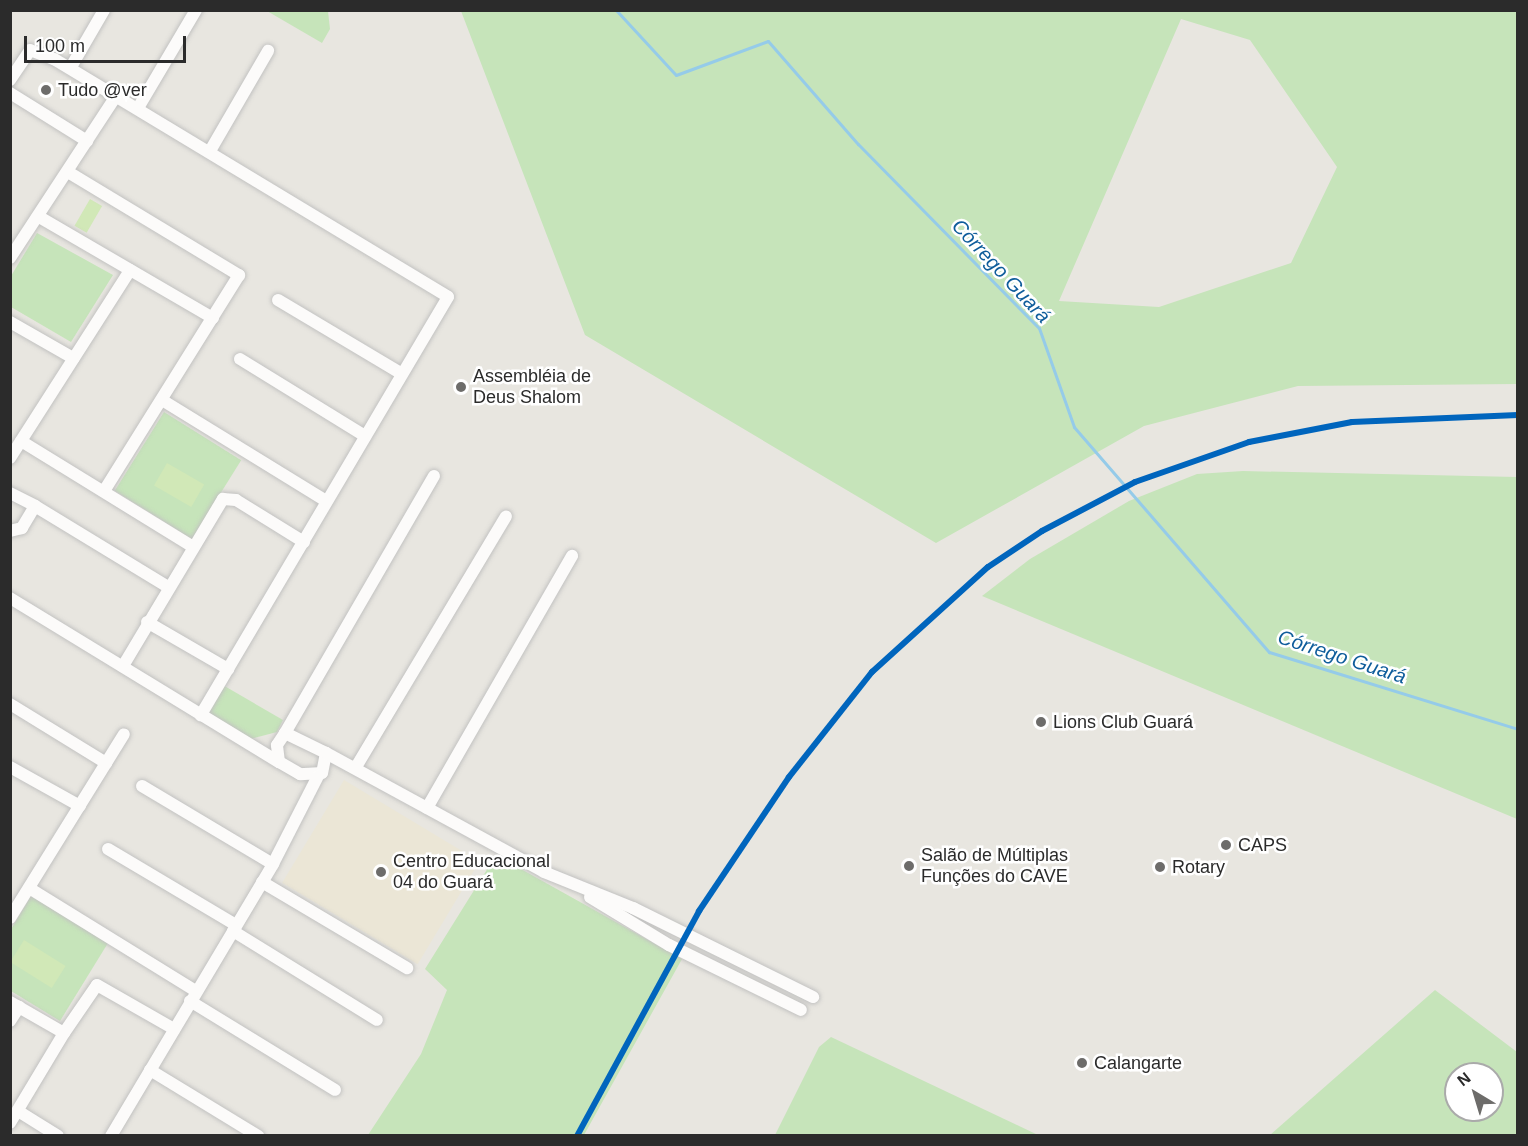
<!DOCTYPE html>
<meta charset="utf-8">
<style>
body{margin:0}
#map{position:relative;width:1528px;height:1146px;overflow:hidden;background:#e8e6e0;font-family:Helvetica,sans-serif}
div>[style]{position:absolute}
.education>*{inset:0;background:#ebe6d6;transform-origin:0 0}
.green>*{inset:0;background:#c6e4ba;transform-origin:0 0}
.pitch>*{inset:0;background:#d1e8b7;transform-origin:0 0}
.stream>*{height:3px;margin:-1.5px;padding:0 1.5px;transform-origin:1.5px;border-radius:1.5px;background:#95cbe9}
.roads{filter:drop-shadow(0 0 2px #c2c2c1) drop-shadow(0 0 2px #c2c2c1)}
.minor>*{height:12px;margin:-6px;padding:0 6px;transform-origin:6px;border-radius:6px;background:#fcfbfa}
.metro-1>*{height:6px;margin:-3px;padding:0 3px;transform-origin:3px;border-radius:3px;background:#0065bd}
.dots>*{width:16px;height:16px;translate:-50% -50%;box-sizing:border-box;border:3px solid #fff;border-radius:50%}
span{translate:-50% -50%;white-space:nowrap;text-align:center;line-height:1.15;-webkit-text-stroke:5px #fff;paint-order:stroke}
.poi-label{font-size:18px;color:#2b2b2b}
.left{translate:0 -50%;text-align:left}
.water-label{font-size:20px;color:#0f5d9b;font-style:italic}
.frame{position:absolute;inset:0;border:12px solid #2b2b2b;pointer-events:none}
.north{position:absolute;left:1444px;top:1062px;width:60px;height:60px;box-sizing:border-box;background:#fff;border:2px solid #aaa;border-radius:50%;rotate:322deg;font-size:16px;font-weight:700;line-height:24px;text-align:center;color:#2b2b2b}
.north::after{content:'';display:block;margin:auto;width:21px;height:27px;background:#6d6c6a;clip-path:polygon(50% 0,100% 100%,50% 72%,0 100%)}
.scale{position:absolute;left:24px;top:36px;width:162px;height:27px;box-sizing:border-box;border:3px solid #2b2b2b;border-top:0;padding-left:8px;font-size:18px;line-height:21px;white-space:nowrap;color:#2b2b2b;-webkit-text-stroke:4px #fff;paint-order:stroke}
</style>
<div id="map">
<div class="education">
<i style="left:344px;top:780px;width:158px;height:120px;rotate:31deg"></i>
</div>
<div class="green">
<i style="clip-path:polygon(267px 11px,328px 11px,330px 29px,322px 43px)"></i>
<i style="clip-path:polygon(evenodd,461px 11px,1517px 11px,1517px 384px,1298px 386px,1144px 426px,936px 543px,585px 335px,461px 11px,1181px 19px,1250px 40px,1337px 167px,1291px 263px,1159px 307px,1059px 301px,1181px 19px)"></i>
<i style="clip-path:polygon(37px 233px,113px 275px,71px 342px,11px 307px,11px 276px)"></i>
<i style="left:164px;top:412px;width:91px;height:93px;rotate:32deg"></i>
<i style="clip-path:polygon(1243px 471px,1517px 477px,1517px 819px,982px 596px,1030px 559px,1129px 501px,1197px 474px)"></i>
<i style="clip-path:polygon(221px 684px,283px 720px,277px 732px,250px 739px,204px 711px)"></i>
<i style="clip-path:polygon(496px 855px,682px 959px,584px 1135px,368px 1135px,421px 1054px,447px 990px,425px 969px)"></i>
<i style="clip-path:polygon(31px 896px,108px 943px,60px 1021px,11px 991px,10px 931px)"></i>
<i style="clip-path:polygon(evenodd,1435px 990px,1517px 1052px,1517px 1135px,1270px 1135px,1435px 990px,1456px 1074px,1492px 1074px,1492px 1110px,1456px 1110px,1456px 1074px)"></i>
<i style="clip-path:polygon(831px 1037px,1038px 1135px,775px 1135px,819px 1047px)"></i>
</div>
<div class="pitch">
<i style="left:90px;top:199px;width:14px;height:31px;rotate:30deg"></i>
<i style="left:167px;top:463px;width:43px;height:26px;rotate:30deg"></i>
<i style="left:24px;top:940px;width:49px;height:26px;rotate:32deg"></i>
</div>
<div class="stream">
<i style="left:616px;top:10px;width:88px;rotate:47.3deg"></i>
<i style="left:676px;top:75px;width:98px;rotate:-20.3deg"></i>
<i style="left:768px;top:41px;width:137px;rotate:48.9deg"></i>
<i style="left:858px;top:144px;width:258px;rotate:45.5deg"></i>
<i style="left:1039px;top:328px;width:105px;rotate:70.5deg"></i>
<i style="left:1074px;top:427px;width:298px;rotate:49.1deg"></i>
<i style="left:1269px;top:652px;width:261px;rotate:17.2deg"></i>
</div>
<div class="roads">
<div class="minor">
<i style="left:71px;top:67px;width:66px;rotate:-59.9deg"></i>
<i style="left:10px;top:80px;width:36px;rotate:-56deg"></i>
<i style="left:30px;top:50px;width:26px;rotate:21deg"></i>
<i style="left:54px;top:59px;width:460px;rotate:31.1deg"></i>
<i style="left:448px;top:297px;width:486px;rotate:120.6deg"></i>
<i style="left:10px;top:93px;width:91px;rotate:31.9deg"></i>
<i style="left:138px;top:108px;width:114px;rotate:-59.4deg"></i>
<i style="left:210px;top:151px;width:116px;rotate:-59.9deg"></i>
<i style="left:68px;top:172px;width:200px;rotate:31.1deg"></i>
<i style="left:239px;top:275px;width:255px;rotate:122deg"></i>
<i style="left:41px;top:218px;width:199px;rotate:30.2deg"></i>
<i style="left:10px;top:258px;width:194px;rotate:-56.8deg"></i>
<i style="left:278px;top:300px;width:144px;rotate:30.8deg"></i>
<i style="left:10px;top:322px;width:73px;rotate:29.7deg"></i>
<i style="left:240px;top:359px;width:147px;rotate:31.6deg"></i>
<i style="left:162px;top:400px;width:193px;rotate:31.6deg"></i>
<i style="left:21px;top:441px;width:201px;rotate:31.6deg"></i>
<i style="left:10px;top:458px;width:223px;rotate:-57.4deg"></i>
<i style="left:10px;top:493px;width:28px;rotate:27deg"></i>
<i style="left:35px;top:506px;width:26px;rotate:121deg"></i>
<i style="left:22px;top:528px;width:12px;rotate:166deg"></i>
<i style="left:35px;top:506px;width:156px;rotate:31.3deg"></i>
<i style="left:10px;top:598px;width:315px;rotate:31.4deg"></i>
<i style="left:147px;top:622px;width:94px;rotate:30.1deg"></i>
<i style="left:123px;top:666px;width:195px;rotate:-59.1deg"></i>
<i style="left:223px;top:499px;width:13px;rotate:4deg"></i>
<i style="left:236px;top:500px;width:80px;rotate:31.7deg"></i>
<i style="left:10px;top:704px;width:113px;rotate:31.6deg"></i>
<i style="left:285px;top:733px;width:297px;rotate:-59.9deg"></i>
<i style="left:285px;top:733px;width:46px;rotate:26deg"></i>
<i style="left:326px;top:753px;width:20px;rotate:101deg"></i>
<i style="left:322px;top:773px;width:22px;rotate:177deg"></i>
<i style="left:300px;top:774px;width:24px;rotate:-150deg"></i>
<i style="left:279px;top:762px;width:17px;rotate:-97deg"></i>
<i style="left:277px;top:745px;width:14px;rotate:-56deg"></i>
<i style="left:326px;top:753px;width:248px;rotate:28.6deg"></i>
<i style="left:544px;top:872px;width:96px;rotate:22deg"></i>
<i style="left:633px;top:908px;width:201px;rotate:26.3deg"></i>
<i style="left:10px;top:767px;width:80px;rotate:29.1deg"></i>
<i style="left:356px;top:767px;width:292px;rotate:-59.1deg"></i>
<i style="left:142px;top:786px;width:152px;rotate:30.8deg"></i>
<i style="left:427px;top:808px;width:291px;rotate:-60.1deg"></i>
<i style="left:108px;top:849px;width:149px;rotate:30.7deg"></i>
<i style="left:262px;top:882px;width:169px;rotate:30.7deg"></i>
<i style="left:29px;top:888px;width:196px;rotate:31.7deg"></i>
<i style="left:590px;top:897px;width:92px;rotate:31.3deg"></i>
<i style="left:669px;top:945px;width:147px;rotate:26.2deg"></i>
<i style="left:10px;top:918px;width:216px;rotate:-58.2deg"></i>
<i style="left:233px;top:931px;width:169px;rotate:31.7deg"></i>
<i style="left:190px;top:1001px;width:170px;rotate:31.5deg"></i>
<i style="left:10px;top:1002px;width:62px;rotate:29.9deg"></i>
<i style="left:64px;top:1033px;width:105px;rotate:121deg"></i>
<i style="left:10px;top:1021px;width:17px;rotate:-57deg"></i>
<i style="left:64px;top:1033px;width:58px;rotate:-55.5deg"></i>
<i style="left:97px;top:985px;width:89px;rotate:29.7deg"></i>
<i style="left:150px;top:1070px;width:127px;rotate:31.4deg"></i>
<i style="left:18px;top:1111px;width:47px;rotate:32deg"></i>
<i style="left:111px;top:1136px;width:317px;rotate:-59.2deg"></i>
<i style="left:273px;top:864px;width:99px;rotate:-62.9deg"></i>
</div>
</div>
<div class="metro-1">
<i style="left:577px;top:1136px;width:256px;rotate:-61.5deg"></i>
<i style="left:699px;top:911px;width:161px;rotate:-56.1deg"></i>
<i style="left:789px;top:777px;width:134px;rotate:-51.7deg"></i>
<i style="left:872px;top:672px;width:156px;rotate:-42.2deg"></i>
<i style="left:988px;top:567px;width:65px;rotate:-33.7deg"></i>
<i style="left:1042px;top:531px;width:105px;rotate:-27.8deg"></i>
<i style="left:1135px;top:482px;width:121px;rotate:-19.3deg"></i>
<i style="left:1249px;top:442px;width:105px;rotate:-11deg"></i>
<i style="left:1352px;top:422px;width:166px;rotate:-2.4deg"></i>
</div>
<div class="dots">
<i style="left:46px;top:90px;background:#6d6c6a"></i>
<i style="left:461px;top:387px;background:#6d6c6a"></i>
<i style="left:1041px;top:722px;background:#6d6c6a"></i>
<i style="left:1226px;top:845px;background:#6d6c6a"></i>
<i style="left:909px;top:866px;background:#6d6c6a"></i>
<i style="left:1160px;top:867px;background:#6d6c6a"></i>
<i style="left:381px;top:872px;background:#6d6c6a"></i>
<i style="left:1082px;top:1063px;background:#6d6c6a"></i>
</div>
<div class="poi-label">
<span class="left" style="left:58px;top:90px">Tudo @ver</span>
<span class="left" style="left:473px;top:387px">Assembléia de<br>Deus Shalom</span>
<span class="left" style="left:1053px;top:722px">Lions Club Guará</span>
<span class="left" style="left:1238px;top:845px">CAPS</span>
<span class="left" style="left:921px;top:866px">Salão de Múltiplas<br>Funções do CAVE</span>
<span class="left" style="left:393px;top:872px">Centro Educacional<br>04 do Guará</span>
<span class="left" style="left:1172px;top:867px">Rotary</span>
<span class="left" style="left:1094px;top:1063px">Calangarte</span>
</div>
<div class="water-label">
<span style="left:1001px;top:271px;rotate:47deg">Córrego Guará</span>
<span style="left:1342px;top:657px;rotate:18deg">Córrego Guará</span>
</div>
<div class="frame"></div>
<div class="north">N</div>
<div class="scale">100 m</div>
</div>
